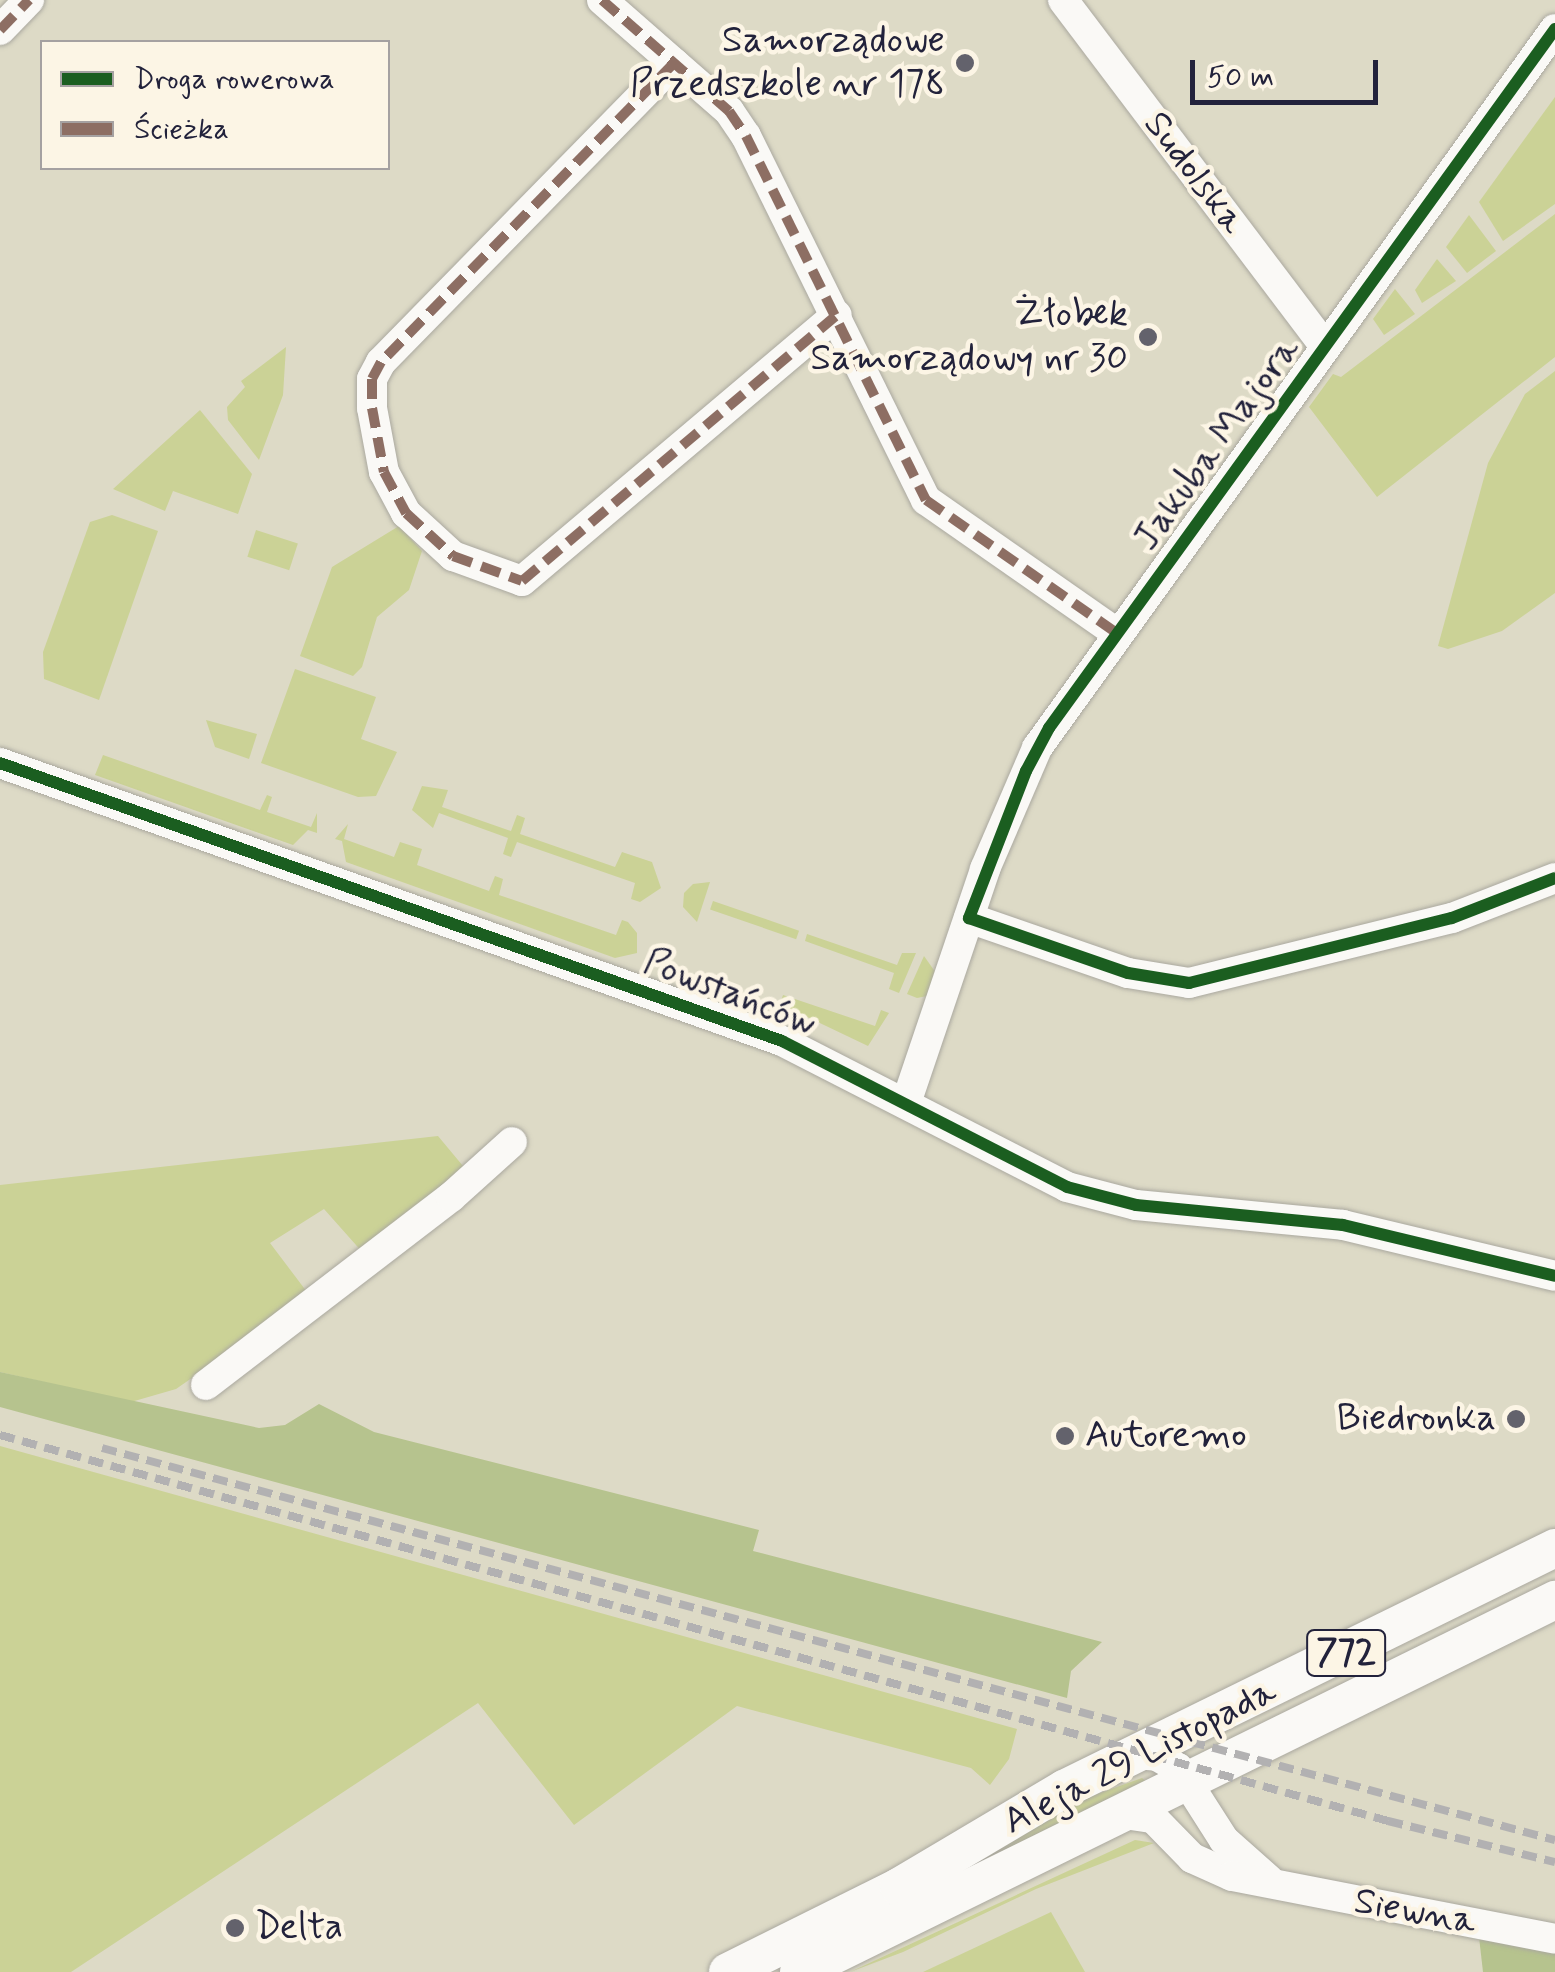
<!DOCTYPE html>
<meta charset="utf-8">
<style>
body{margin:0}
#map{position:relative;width:1555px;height:1972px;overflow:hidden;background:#dddac6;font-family:Mynerve,sans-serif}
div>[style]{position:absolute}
.green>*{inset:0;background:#cbd296;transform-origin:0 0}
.forest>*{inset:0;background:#b6c38e}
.roads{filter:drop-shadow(0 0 2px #aaa89f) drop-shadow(0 0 2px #aaa89f)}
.minor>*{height:30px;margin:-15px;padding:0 15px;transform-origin:15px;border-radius:15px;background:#faf9f6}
.major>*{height:38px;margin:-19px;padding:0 19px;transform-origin:19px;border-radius:19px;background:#faf9f6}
.rail>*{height:8px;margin-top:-4px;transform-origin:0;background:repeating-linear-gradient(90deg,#b2b1b2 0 15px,transparent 0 23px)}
.quiet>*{height:10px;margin-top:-5px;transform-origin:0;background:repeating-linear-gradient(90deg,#8d6e63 0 20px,transparent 0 30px)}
.cycleway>*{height:12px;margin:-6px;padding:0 6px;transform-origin:6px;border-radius:6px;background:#1b5e20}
.dots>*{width:28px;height:28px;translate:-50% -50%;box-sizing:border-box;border:5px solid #fcf5e5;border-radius:50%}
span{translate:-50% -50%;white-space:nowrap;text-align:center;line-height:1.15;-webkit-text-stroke:9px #fcf5e5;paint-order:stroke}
.shield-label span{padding:2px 8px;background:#fcf5e5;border:2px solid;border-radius:8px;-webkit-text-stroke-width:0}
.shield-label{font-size:35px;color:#22223b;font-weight:700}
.poi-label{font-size:38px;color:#22223b}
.right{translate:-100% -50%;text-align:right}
.left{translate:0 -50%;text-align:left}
.street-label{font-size:38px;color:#22223b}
.legend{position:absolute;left:40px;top:40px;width:350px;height:130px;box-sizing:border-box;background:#fcf5e5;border:2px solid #a5a1a1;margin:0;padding:12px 18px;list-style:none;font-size:30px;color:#22223b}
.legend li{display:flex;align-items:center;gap:20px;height:50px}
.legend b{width:50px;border:2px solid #a5a1a1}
.scale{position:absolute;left:1190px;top:60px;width:188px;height:45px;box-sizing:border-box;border:5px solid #22223b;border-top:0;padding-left:12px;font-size:30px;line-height:35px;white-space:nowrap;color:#22223b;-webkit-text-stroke:8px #fcf5e5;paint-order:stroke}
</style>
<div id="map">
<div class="green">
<i style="clip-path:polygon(1555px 97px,1555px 204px,1503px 241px,1479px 202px)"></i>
<i style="clip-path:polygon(1555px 214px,1555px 357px,1377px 497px,1309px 407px,1333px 374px,1341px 377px)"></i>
<i style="clip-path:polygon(1469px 215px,1496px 251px,1467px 273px,1446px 247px)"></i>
<i style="clip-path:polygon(1437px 259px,1456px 281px,1422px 303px,1415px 290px)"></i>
<i style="clip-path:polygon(1395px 289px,1415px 314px,1384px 335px,1373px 319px)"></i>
<i style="clip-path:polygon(286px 347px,283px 395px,259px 460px,228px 420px,227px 407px,245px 387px,241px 381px)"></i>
<i style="clip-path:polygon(1555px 371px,1555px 593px,1502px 631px,1448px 649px,1438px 646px,1488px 463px,1525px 394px)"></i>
<i style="clip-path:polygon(200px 410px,252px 474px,238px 514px,173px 491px,165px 511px,113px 489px)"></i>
<i style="clip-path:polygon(112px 515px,158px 531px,99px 700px,44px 679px,43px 652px,90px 522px)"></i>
<i style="clip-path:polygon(399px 526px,422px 551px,409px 590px,377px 617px,362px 667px,353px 676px,300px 656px,332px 567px)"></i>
<i style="left:256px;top:530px;width:44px;height:28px;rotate:18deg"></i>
<i style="clip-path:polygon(295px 669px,376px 697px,361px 739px,397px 752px,376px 796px,358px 797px,261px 763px)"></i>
<i style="clip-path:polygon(206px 720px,257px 734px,249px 759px,215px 747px)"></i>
<i style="clip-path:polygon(103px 755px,260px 810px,267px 795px,272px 797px,267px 812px,311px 827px,317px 813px,317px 833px,308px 830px,293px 845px,95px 775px)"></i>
<i style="clip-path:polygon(422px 786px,448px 790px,442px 807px,511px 831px,517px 815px,525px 818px,520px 834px,615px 867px,622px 852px,652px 862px,661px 888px,640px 902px,631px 899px,635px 883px,517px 842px,511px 857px,503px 854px,508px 838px,439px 813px,433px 828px,412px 810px)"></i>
<i style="clip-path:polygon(348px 824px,344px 839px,394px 857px,400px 842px,422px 849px,417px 865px,489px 891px,495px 876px,503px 879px,499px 895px,616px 935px,622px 920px,628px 922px,637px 933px,637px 953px,615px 958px,346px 862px,342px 841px,335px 839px)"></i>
<i style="clip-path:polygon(710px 882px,697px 922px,683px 907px,684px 893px,693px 884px)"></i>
<i style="left:713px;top:901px;width:91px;height:9px;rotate:19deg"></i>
<i style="clip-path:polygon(807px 934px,897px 965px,902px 953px,916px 953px,899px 993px,889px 989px,894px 973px,805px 941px)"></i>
<i style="clip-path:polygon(924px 956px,936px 973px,927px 996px,917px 998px,907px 994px)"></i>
<i style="clip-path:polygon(783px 995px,875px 1026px,881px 1010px,889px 1013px,868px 1046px,780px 1004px)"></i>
<i style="clip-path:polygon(438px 1136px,468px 1172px,364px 1254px,324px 1209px,270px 1243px,310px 1296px,176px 1389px,131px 1402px,0 1372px,0 1185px)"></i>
<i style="clip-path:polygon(0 1446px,1017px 1729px,1009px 1759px,990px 1785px,971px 1768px,737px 1706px,574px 1825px,478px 1703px,71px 1972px,0 1972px)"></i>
<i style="clip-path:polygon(1142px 1778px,1147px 1782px,926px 1891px,1058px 1808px)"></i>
<i style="clip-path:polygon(1135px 1840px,1154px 1843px,1036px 1889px,903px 1952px,850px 1972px)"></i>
<i style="clip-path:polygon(1051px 1912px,1085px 1972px,923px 1972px)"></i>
</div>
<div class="forest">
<i style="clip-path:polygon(0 1372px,259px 1428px,285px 1425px,319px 1404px,374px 1432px,759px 1530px,753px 1551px,1102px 1642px,1071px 1671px,1067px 1698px,0 1407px)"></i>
<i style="clip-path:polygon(1479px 1937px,1555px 1952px,1555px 1972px,1483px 1972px)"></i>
</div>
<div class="roads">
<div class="minor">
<i style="left:602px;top:0;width:169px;rotate:41.2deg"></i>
<i style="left:729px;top:111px;width:30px;rotate:56deg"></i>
<i style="left:746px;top:136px;width:406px;rotate:63.7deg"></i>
<i style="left:926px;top:500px;width:234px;rotate:34.9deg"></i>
<i style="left:1063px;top:0;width:434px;rotate:52.9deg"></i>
<i style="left:0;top:30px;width:42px;rotate:-46deg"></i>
<i style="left:674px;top:63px;width:419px;rotate:134.4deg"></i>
<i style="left:381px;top:362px;width:19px;rotate:118deg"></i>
<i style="left:372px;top:379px;width:29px;rotate:90deg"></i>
<i style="left:372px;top:408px;width:65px;rotate:79.4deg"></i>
<i style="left:384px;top:472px;width:47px;rotate:61.8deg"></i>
<i style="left:406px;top:513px;width:64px;rotate:42.5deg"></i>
<i style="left:453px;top:556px;width:73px;rotate:19.9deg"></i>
<i style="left:522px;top:581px;width:412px;rotate:-40.2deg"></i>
<i style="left:0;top:763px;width:830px;rotate:19.57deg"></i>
<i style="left:782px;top:1041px;width:320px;rotate:27.1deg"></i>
<i style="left:1067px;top:1187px;width:71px;rotate:14.6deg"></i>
<i style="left:1136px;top:1205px;width:208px;rotate:5.5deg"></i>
<i style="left:1343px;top:1225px;width:218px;rotate:13.5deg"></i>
<i style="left:969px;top:918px;width:168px;rotate:19.1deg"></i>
<i style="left:1128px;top:973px;width:62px;rotate:9.3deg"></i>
<i style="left:1189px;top:983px;width:271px;rotate:-13.9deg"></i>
<i style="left:1452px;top:918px;width:110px;rotate:-21.2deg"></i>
<i style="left:906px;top:1103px;width:247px;rotate:-71.3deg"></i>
<i style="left:985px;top:869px;width:132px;rotate:-66.7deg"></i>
<i style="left:1037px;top:748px;width:886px;rotate:-54.23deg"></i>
<i style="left:206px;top:1385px;width:309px;rotate:-37.5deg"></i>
<i style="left:451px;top:1197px;width:82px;rotate:-42deg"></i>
<i style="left:1135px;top:1754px;width:22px;rotate:5deg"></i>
<i style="left:1157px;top:1756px;width:24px;rotate:30deg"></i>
<i style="left:1178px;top:1768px;width:85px;rotate:57.4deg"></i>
<i style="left:1224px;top:1840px;width:60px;rotate:41.6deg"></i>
<i style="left:1124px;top:1814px;width:29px;rotate:8deg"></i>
<i style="left:1153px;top:1818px;width:56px;rotate:45.7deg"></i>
<i style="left:1192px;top:1858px;width:44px;rotate:24.2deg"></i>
<i style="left:1232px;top:1876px;width:329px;rotate:11deg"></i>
</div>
<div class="major">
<i style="left:728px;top:1972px;width:191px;rotate:-26.4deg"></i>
<i style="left:899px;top:1887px;width:192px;rotate:-30.7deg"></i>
<i style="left:1064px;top:1789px;width:547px;rotate:-26.14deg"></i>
<i style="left:799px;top:1972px;width:843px;rotate:-26.2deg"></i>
</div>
</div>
<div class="rail">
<i style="left:0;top:1435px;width:1441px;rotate:15.54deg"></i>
<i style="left:1388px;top:1821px;width:172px;rotate:13.8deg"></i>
<i style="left:102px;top:1448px;width:1505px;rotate:15.1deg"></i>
</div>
<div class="quiet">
<i style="left:602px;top:0;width:169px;rotate:41.2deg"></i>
<i style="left:729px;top:111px;width:30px;rotate:56deg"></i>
<i style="left:746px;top:136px;width:406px;rotate:63.7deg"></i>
<i style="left:926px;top:500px;width:234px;rotate:34.9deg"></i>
<i style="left:0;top:30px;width:42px;rotate:-46deg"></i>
<i style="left:674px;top:63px;width:419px;rotate:134.4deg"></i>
<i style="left:381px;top:362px;width:19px;rotate:118deg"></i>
<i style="left:372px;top:379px;width:29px;rotate:90deg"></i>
<i style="left:372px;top:408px;width:65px;rotate:79.4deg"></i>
<i style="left:384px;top:472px;width:47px;rotate:61.8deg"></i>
<i style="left:406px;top:513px;width:64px;rotate:42.5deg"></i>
<i style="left:453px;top:556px;width:73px;rotate:19.9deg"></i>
<i style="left:522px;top:581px;width:412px;rotate:-40.2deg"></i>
</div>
<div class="cycleway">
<i style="left:1555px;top:29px;width:863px;rotate:125.9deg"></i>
<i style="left:1049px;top:728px;width:49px;rotate:118.1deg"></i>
<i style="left:1026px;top:771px;width:158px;rotate:111.2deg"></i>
<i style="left:969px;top:918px;width:168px;rotate:19.1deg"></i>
<i style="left:1128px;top:973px;width:62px;rotate:9.3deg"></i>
<i style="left:1189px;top:983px;width:271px;rotate:-13.9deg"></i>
<i style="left:1452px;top:918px;width:110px;rotate:-21.2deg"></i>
<i style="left:0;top:763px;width:830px;rotate:19.57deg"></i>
<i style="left:782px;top:1041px;width:320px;rotate:27.1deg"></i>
<i style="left:1067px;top:1187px;width:71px;rotate:14.6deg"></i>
<i style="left:1136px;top:1205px;width:208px;rotate:5.5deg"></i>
<i style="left:1343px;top:1225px;width:218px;rotate:13.5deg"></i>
</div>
<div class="dots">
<i style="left:965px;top:63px;background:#63626c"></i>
<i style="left:1148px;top:337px;background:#63626c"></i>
<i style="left:1516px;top:1419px;background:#63626c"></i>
<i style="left:1065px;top:1436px;background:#63626c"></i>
<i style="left:235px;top:1928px;background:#63626c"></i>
</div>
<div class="shield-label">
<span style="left:1346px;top:1653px">772</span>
</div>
<div class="poi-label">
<span class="right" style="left:945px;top:63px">Samorządowe<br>Przedszkole nr 178</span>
<span class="right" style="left:1128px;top:337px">Żłobek<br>Samorządowy nr 30</span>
<span class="right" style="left:1496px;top:1419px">Biedronka</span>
<span class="left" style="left:1085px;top:1436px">Autoremo</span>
<span class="left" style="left:255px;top:1928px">Delta</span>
</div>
<div class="street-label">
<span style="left:1194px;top:173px;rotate:53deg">Sudolska</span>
<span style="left:1217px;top:444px;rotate:-54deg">Jakuba Majora</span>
<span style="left:730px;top:993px;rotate:21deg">Powstańców</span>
<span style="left:1140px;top:1757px;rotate:-27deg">Aleja 29 Listopada</span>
<span style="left:1415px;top:1912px;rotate:10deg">Siewna</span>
</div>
<ul class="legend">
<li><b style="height:12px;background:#1b5e20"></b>Droga rowerowa</li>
<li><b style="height:12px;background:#8d6e63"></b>Ścieżka</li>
</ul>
<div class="scale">50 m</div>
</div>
